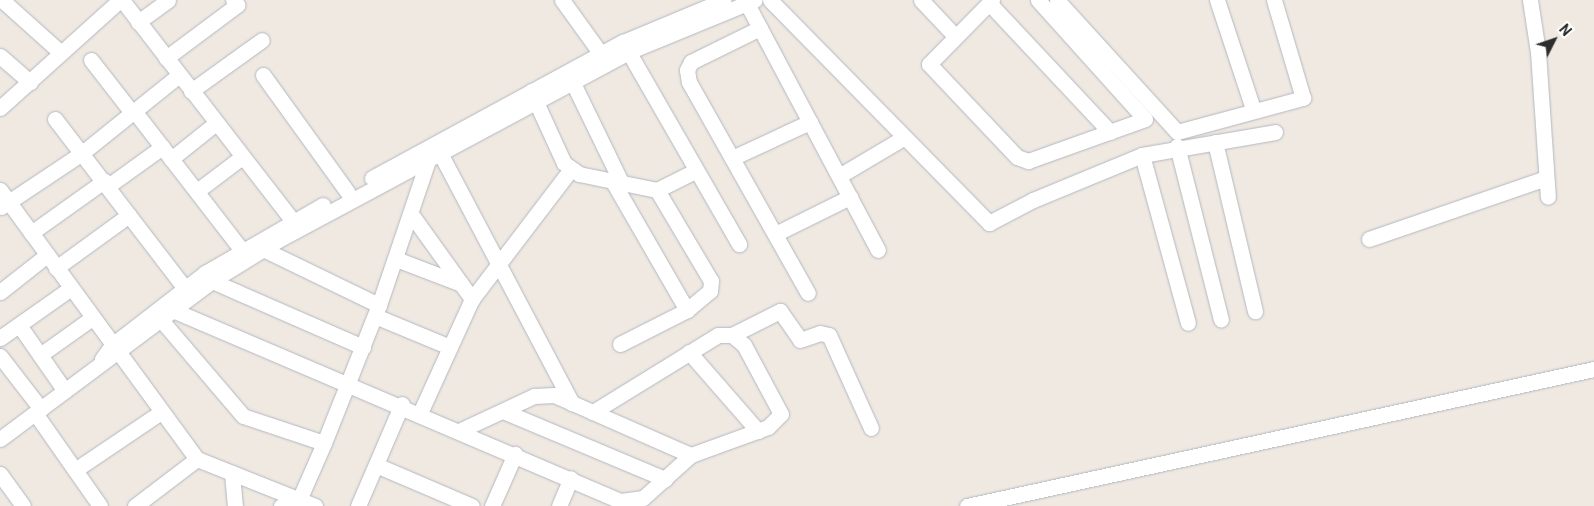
<!DOCTYPE html>
<style>
body{margin:0}
#map{position:relative;width:1594px;height:506px;overflow:hidden;background:#efe9e1;font-family:Roboto,sans-serif}
div>[style]{position:absolute}
.roads{filter:drop-shadow(0 0 1px #b4b7c1) drop-shadow(0 0 1px #b4b7c1)}
.minor>*{height:15px;margin:-7.5px;padding:0 7.5px;transform-origin:7.5px;border-radius:7.5px;background:#fff}
span{translate:-50% -50%;white-space:nowrap;text-align:center;line-height:1.15;-webkit-text-stroke:5px #fff;paint-order:stroke}
.north{position:absolute;left:1529px;top:15px;width:50px;height:50px;-webkit-text-stroke:4px #fff;paint-order:stroke;rotate:49deg;font-size:14px;font-weight:700;line-height:20px;text-align:center;color:#2e2e2e}
.north::after{content:'';display:block;margin:auto;width:18px;height:22px;background:#2e2e2e;clip-path:polygon(50% 0,100% 100%,50% 72%,0 100%)}
</style>
<div id="map">
<div class="roads">
<div class="minor">
<i style="left:2px;top:0;width:79px;rotate:41.9deg"></i>
<i style="left:122px;top:0;width:278px;rotate:52.3deg"></i>
<i style="left:562px;top:0;width:67px;rotate:54.2deg"></i>
<i style="left:745px;top:0;width:283px;rotate:62deg"></i>
<i style="left:770px;top:0;width:313px;rotate:45.5deg"></i>
<i style="left:989px;top:223px;width:50px;rotate:-27.6deg"></i>
<i style="left:1033px;top:200px;width:118px;rotate:-22.4deg"></i>
<i style="left:1142px;top:155px;width:135px;rotate:-9.8deg"></i>
<i style="left:921px;top:0;width:50px;rotate:46.6deg"></i>
<i style="left:992px;top:0;width:90px;rotate:134.5deg"></i>
<i style="left:929px;top:64px;width:128px;rotate:46.6deg"></i>
<i style="left:1017px;top:157px;width:12px;rotate:20deg"></i>
<i style="left:1028px;top:161px;width:124px;rotate:-19.7deg"></i>
<i style="left:1145px;top:119px;width:160px;rotate:-132deg"></i>
<i style="left:1057px;top:0;width:178px;rotate:47.7deg"></i>
<i style="left:1177px;top:132px;width:131px;rotate:-15.1deg"></i>
<i style="left:1303px;top:98px;width:102px;rotate:-106.5deg"></i>
<i style="left:1217px;top:0;width:115px;rotate:71.7deg"></i>
<i style="left:1530px;top:0;width:53px;rotate:81.3deg"></i>
<i style="left:1538px;top:52px;width:145px;rotate:86.1deg"></i>
<i style="left:989px;top:3px;width:177px;rotate:46.8deg"></i>
<i style="left:138px;top:22px;width:37px;rotate:-36deg"></i>
<i style="left:760px;top:28px;width:77px;rotate:153.8deg"></i>
<i style="left:691px;top:62px;width:9px;rotate:117deg"></i>
<i style="left:687px;top:70px;width:12px;rotate:81deg"></i>
<i style="left:689px;top:82px;width:242px;rotate:60.6deg"></i>
<i style="left:624px;top:44px;width:231px;rotate:60.1deg"></i>
<i style="left:0;top:56px;width:40px;rotate:41deg"></i>
<i style="left:166px;top:58px;width:89px;rotate:-36.7deg"></i>
<i style="left:237px;top:5px;width:6px;rotate:-129deg"></i>
<i style="left:91px;top:60px;width:68px;rotate:52.1deg"></i>
<i style="left:263px;top:75px;width:145px;rotate:54.2deg"></i>
<i style="left:572px;top:81px;width:114px;rotate:64.1deg"></i>
<i style="left:191px;top:91px;width:87px;rotate:-35.7deg"></i>
<i style="left:531px;top:91px;width:79px;rotate:65.4deg"></i>
<i style="left:564px;top:163px;width:19px;rotate:36deg"></i>
<i style="left:579px;top:174px;width:80px;rotate:11.6deg"></i>
<i style="left:657px;top:190px;width:42px;rotate:-26.6deg"></i>
<i style="left:0;top:108px;width:161px;rotate:-42deg"></i>
<i style="left:135px;top:112px;width:172px;rotate:52.3deg"></i>
<i style="left:55px;top:119px;width:223px;rotate:52.5deg"></i>
<i style="left:1215px;top:142px;width:174px;rotate:76.7deg"></i>
<i style="left:1177px;top:146px;width:179px;rotate:75.8deg"></i>
<i style="left:440px;top:153px;width:283px;rotate:62.2deg"></i>
<i style="left:1142px;top:155px;width:174px;rotate:74.7deg"></i>
<i style="left:732px;top:158px;width:86px;rotate:-24.8deg"></i>
<i style="left:171px;top:159px;width:58px;rotate:-38.7deg"></i>
<i style="left:839px;top:176px;width:74px;rotate:-30.7deg"></i>
<i style="left:372px;top:178px;width:285px;rotate:-28.5deg"></i>
<i style="left:623px;top:42px;width:109px;rotate:-22.6deg"></i>
<i style="left:613px;top:182px;width:148px;rotate:60deg"></i>
<i style="left:108px;top:186px;width:67px;rotate:-35.8deg"></i>
<i style="left:0;top:190px;width:333px;rotate:53.8deg"></i>
<i style="left:197px;top:459px;width:127px;rotate:21.7deg"></i>
<i style="left:197px;top:191px;width:56px;rotate:-37.1deg"></i>
<i style="left:1px;top:207px;width:97px;rotate:-33.7deg"></i>
<i style="left:82px;top:153px;width:124px;rotate:-38.8deg"></i>
<i style="left:411px;top:214px;width:105px;rotate:54.3deg"></i>
<i style="left:31px;top:233px;width:90px;rotate:-35.5deg"></i>
<i style="left:775px;top:234px;width:84px;rotate:-26.3deg"></i>
<i style="left:1369px;top:239px;width:187px;rotate:-19deg"></i>
<i style="left:263px;top:249px;width:129px;rotate:25.8deg"></i>
<i style="left:396px;top:259px;width:70px;rotate:21deg"></i>
<i style="left:56px;top:268px;width:90px;rotate:-36deg"></i>
<i style="left:212px;top:281px;width:165px;rotate:23.6deg"></i>
<i style="left:0;top:292px;width:60px;rotate:-38.2deg"></i>
<i style="left:175px;top:311px;width:485px;rotate:23.1deg"></i>
<i style="left:621px;top:501px;width:22px;rotate:-8deg"></i>
<i style="left:643px;top:498px;width:64px;rotate:-41.9deg"></i>
<i style="left:691px;top:455px;width:82px;rotate:-20deg"></i>
<i style="left:768px;top:427px;width:18px;rotate:-45deg"></i>
<i style="left:781px;top:414px;width:78px;rotate:-118.2deg"></i>
<i style="left:744px;top:345px;width:16px;rotate:-140deg"></i>
<i style="left:732px;top:335px;width:14px;rotate:180deg"></i>
<i style="left:718px;top:335px;width:147px;rotate:148.4deg"></i>
<i style="left:375px;top:316px;width:81px;rotate:22.5deg"></i>
<i style="left:162px;top:321px;width:125px;rotate:49.5deg"></i>
<i style="left:243px;top:416px;width:85px;rotate:18.4deg"></i>
<i style="left:19px;top:325px;width:80px;rotate:55.1deg"></i>
<i style="left:732px;top:335px;width:54px;rotate:-26.6deg"></i>
<i style="left:780px;top:311px;width:35px;rotate:55deg"></i>
<i style="left:800px;top:340px;width:21px;rotate:-19deg"></i>
<i style="left:820px;top:333px;width:9px;rotate:13deg"></i>
<i style="left:829px;top:335px;width:102px;rotate:65.7deg"></i>
<i style="left:0;top:338px;width:87px;rotate:-35.2deg"></i>
<i style="left:620px;top:344px;width:75px;rotate:-26.9deg"></i>
<i style="left:687px;top:310px;width:30px;rotate:-40deg"></i>
<i style="left:710px;top:291px;width:10px;rotate:-84deg"></i>
<i style="left:711px;top:281px;width:106px;rotate:-120.7deg"></i>
<i style="left:689px;top:352px;width:105px;rotate:48.9deg"></i>
<i style="left:40px;top:355px;width:64px;rotate:-35.4deg"></i>
<i style="left:0;top:356px;width:67px;rotate:52.3deg"></i>
<i style="left:102px;top:359px;width:17px;rotate:-54deg"></i>
<i style="left:112px;top:345px;width:118px;rotate:-37.7deg"></i>
<i style="left:205px;top:273px;width:136px;rotate:-30deg"></i>
<i style="left:503px;top:411px;width:176px;rotate:22.8deg"></i>
<i style="left:35px;top:413px;width:113px;rotate:55deg"></i>
<i style="left:420px;top:413px;width:125px;rotate:-65.5deg"></i>
<i style="left:472px;top:299px;width:163px;rotate:-52.7deg"></i>
<i style="left:461px;top:430px;width:81px;rotate:-25deg"></i>
<i style="left:534px;top:396px;width:20px;rotate:-3deg"></i>
<i style="left:554px;top:395px;width:150px;rotate:23.7deg"></i>
<i style="left:0;top:439px;width:264px;rotate:-36.7deg"></i>
<i style="left:212px;top:281px;width:78px;rotate:-31.8deg"></i>
<i style="left:278px;top:240px;width:397px;rotate:-28.2deg"></i>
<i style="left:628px;top:52px;width:137px;rotate:-22.3deg"></i>
<i style="left:376px;top:465px;width:104px;rotate:23.1deg"></i>
<i style="left:75px;top:470px;width:104px;rotate:-34deg"></i>
<i style="left:232px;top:473px;width:33px;rotate:85deg"></i>
<i style="left:0;top:474px;width:39px;rotate:54deg"></i>
<i style="left:135px;top:506px;width:78px;rotate:-37.2deg"></i>
<i style="left:281px;top:506px;width:19px;rotate:-18deg"></i>
<i style="left:299px;top:500px;width:62px;rotate:-66.3deg"></i>
<i style="left:324px;top:443px;width:149px;rotate:-68.3deg"></i>
<i style="left:379px;top:305px;width:153px;rotate:-71.3deg"></i>
<i style="left:358px;top:506px;width:111px;rotate:-66.7deg"></i>
<i style="left:492px;top:506px;width:57px;rotate:-66.1deg"></i>
<i style="left:559px;top:506px;width:30px;rotate:-67deg"></i>
<i style="left:967px;top:506px;width:642px;rotate:-12.33deg"></i>
</div>
</div>
<div class="north">N</div>
</div>
